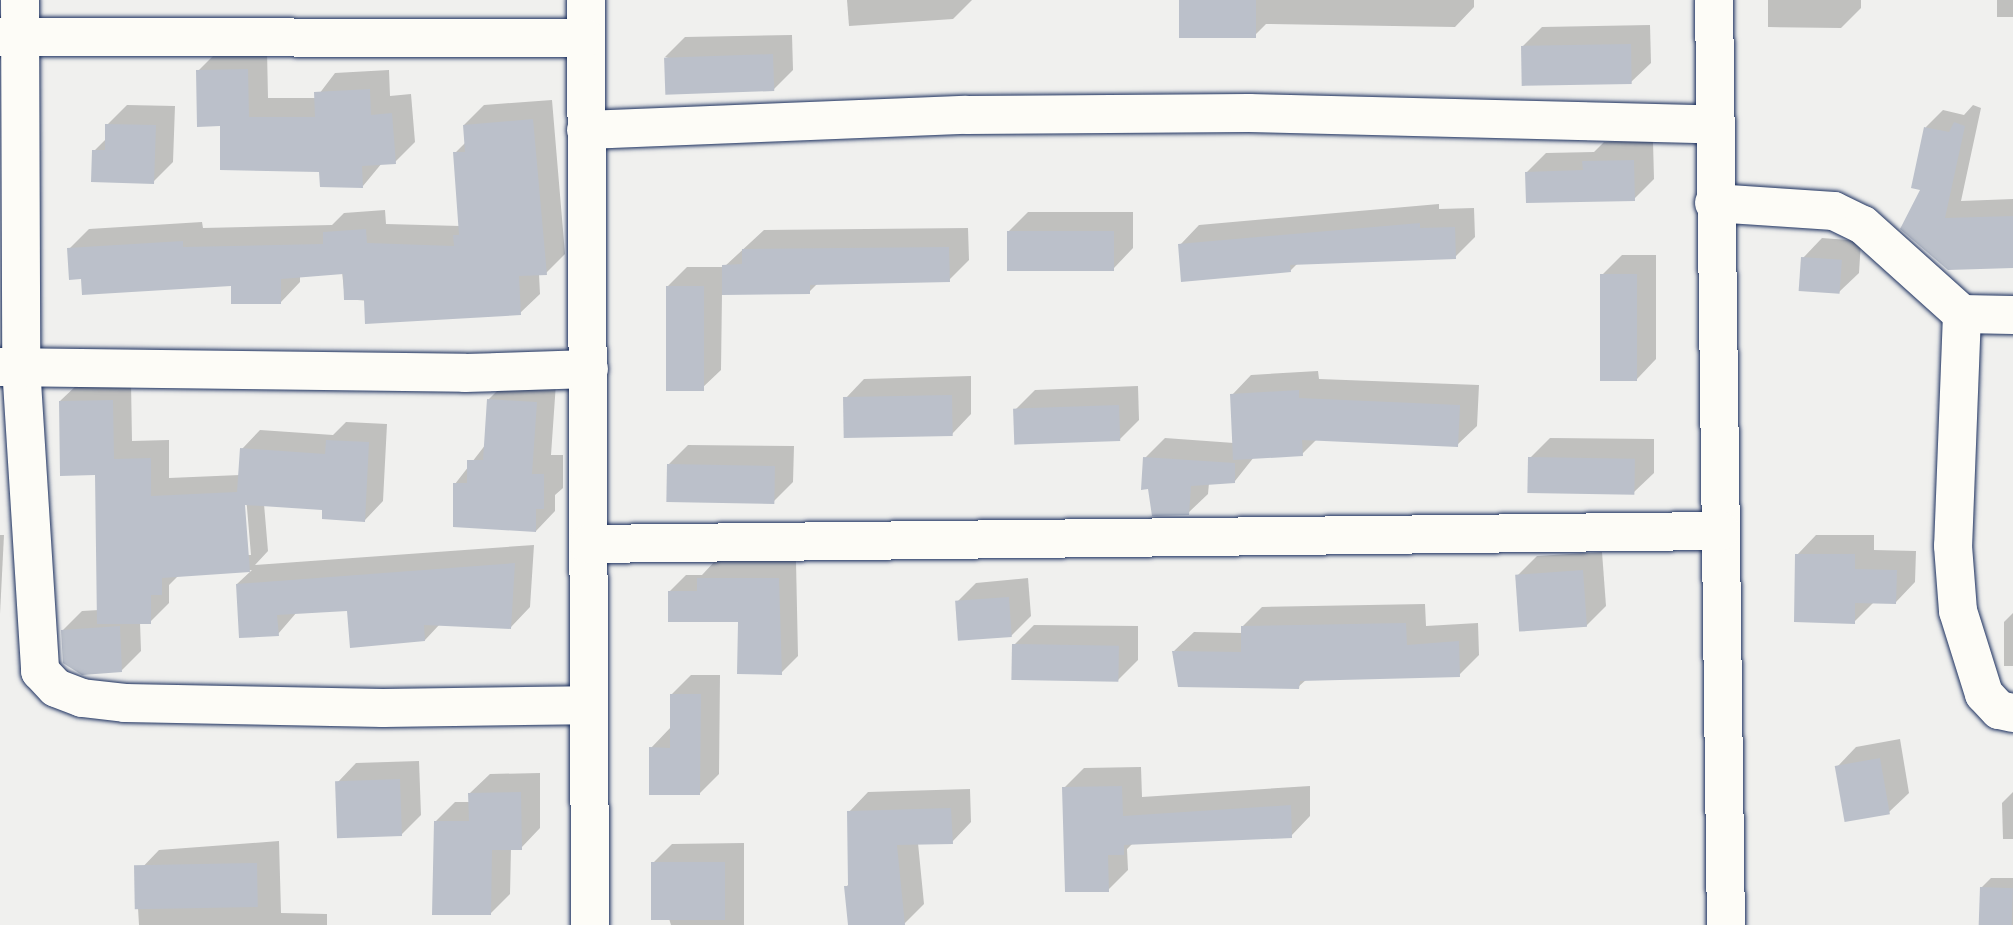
<!DOCTYPE html>
<style>
body{margin:0}
#map{position:relative;width:2013px;height:925px;overflow:hidden;background:#f0f0ee;font-family:"Balsamiq Sans",sans-serif}
div>[style]{position:absolute}
.shadow>*{inset:0;background:#0003;transform-origin:0 0}
.building>*{inset:0;background:#bbc0ca;transform-origin:0 0}
.roads{filter:drop-shadow(0 0 2px #1b2f5e) drop-shadow(0 0 2px #1b2f5e)}
.minor>*{height:38px;margin:-19px;padding:0 19px;transform-origin:19px;border-radius:19px;background:#fdfcf7}
span{translate:-50% -50%;white-space:nowrap;text-align:center;line-height:1.15;-webkit-text-stroke:7px #fdfcf7;paint-order:stroke}
</style>
<div id="map">
<div class="shadow">
<i style="clip-path:polygon(847px 0,972px 0,953px 19px,849px 26px)"></i>
<i style="clip-path:polygon(1180px 0,1474px 0,1474px 7px,1455px 27px,1266px 24px,1255px 35px)"></i>
<i style="clip-path:polygon(1768px 0,1861px 0,1861px 8px,1841px 28px,1768px 27px)"></i>
<i style="left:1997px;top:0;width:16px;height:17px"></i>
<i style="clip-path:polygon(1650px 25px,1651px 63px,1631px 82px,1523px 46px,1542px 27px)"></i>
<i style="clip-path:polygon(792px 35px,793px 70px,773px 90px,665px 57px,685px 37px)"></i>
<i style="clip-path:polygon(267px 50px,268px 98px,316px 98px,335px 73px,389px 70px,390px 96px,411px 94px,415px 142px,395px 162px,382px 163px,363px 186px,222px 124px,198px 71px,218px 51px)"></i>
<i style="clip-path:polygon(552px 100px,565px 254px,546px 273px,539px 274px,540px 294px,520px 313px,345px 299px,342px 272px,300px 276px,300px 282px,281px 302px,233px 284px,83px 277px,69px 249px,89px 229px,202px 222px,203px 228px,332px 225px,344px 213px,385px 210px,386px 224px,460px 226px,455px 153px,466px 142px,464px 125px,484px 105px)"></i>
<i style="clip-path:polygon(127px 105px,175px 106px,173px 162px,153px 182px,94px 151px,107px 138px,107px 125px)"></i>
<i style="clip-path:polygon(1973px 105px,1981px 108px,1961px 201px,2013px 199px,2013px 266px,1949px 268px,1926px 127px,1943px 110px,1964px 115px)"></i>
<i style="clip-path:polygon(1653px 141px,1654px 179px,1634px 199px,1527px 172px,1546px 153px,1594px 152px,1604px 142px)"></i>
<i style="clip-path:polygon(1439px 204px,1439px 209px,1474px 208px,1475px 237px,1455px 257px,1298px 263px,1290px 271px,1180px 245px,1199px 225px)"></i>
<i style="clip-path:polygon(1028px 212px,1133px 212px,1133px 248px,1114px 268px,1008px 232px)"></i>
<i style="clip-path:polygon(968px 228px,969px 260px,949px 280px,818px 283px,809px 292px,722px 293px,721px 370px,701px 389px,667px 287px,687px 267px,724px 267px,764px 230px)"></i>
<i style="clip-path:polygon(1822px 238px,1861px 241px,1859px 273px,1839px 292px,1803px 258px)"></i>
<i style="clip-path:polygon(1622px 255px,1656px 255px,1656px 359px,1637px 379px,1602px 275px)"></i>
<i style="clip-path:polygon(1318px 371px,1319px 379px,1479px 385px,1477px 426px,1457px 445px,1317px 439px,1302px 454px,1254px 457px,1235px 481px,1209px 483px,1208px 494px,1188px 513px,1145px 458px,1165px 438px,1234px 443px,1232px 395px,1251px 375px)"></i>
<i style="clip-path:polygon(971px 376px,971px 414px,952px 434px,845px 399px,864px 379px)"></i>
<i style="clip-path:polygon(508px 380px,556px 383px,551px 455px,563px 455px,563px 488px,555px 495px,555px 511px,536px 531px,455px 484px,486px 444px,489px 399px)"></i>
<i style="clip-path:polygon(evenodd,131px 382px,132px 441px,169px 440px,169px 478px,240px 475px,242px 449px,260px 430px,333px 435px,346px 422px,387px 424px,383px 501px,365px 520px,324px 508px,264px 504px,268px 551px,255px 565px,534px 545px,530px 607px,511px 627px,440px 624px,425px 640px,349px 609px,297px 612px,278px 634px,237px 584px,252px 570px,179px 575px,169px 585px,169px 603px,150px 622px,140px 622px,141px 651px,122px 670px,62px 631px,82px 611px,99px 610px,97px 473px,60px 401px,79px 383px,131px 382px,242px 496px,246px 496px,251px 555px,247px 555px,242px 496px)"></i>
<i style="clip-path:polygon(1138px 386px,1139px 420px,1120px 439px,1015px 410px,1035px 390px)"></i>
<i style="clip-path:polygon(1550px 438px,1654px 439px,1654px 473px,1634px 492px,1530px 458px)"></i>
<i style="clip-path:polygon(688px 445px,794px 446px,793px 482px,773px 502px,669px 464px)"></i>
<i style="clip-path:polygon(0 535px,4px 535px,0 614px)"></i>
<i style="clip-path:polygon(1816px 535px,1874px 535px,1874px 550px,1916px 551px,1915px 582px,1896px 602px,1875px 601px,1854px 622px,1797px 555px)"></i>
<i style="clip-path:polygon(1602px 552px,1606px 606px,1586px 626px,1517px 576px,1537px 556px)"></i>
<i style="clip-path:polygon(715px 561px,796px 561px,798px 656px,781px 673px,739px 620px,669px 592px,686px 575px,702px 575px)"></i>
<i style="clip-path:polygon(1028px 578px,1031px 616px,1011px 636px,956px 603px,976px 583px)"></i>
<i style="clip-path:polygon(1425px 604px,1426px 626px,1478px 623px,1479px 655px,1459px 675px,1307px 679px,1298px 687px,1174px 651px,1194px 632px,1243px 633px,1243px 626px,1262px 607px)"></i>
<i style="clip-path:polygon(2013px 613px,2013px 666px,2004px 666px,2004px 622px)"></i>
<i style="clip-path:polygon(1034px 625px,1138px 626px,1138px 660px,1118px 680px,1014px 645px)"></i>
<i style="clip-path:polygon(691px 675px,720px 675px,719px 774px,699px 794px,651px 748px,671px 727px,671px 695px)"></i>
<i style="clip-path:polygon(1900px 739px,1909px 793px,1889px 812px,1837px 767px,1856px 747px)"></i>
<i style="clip-path:polygon(419px 761px,421px 815px,401px 835px,337px 783px,356px 763px)"></i>
<i style="clip-path:polygon(1141px 767px,1142px 797px,1310px 786px,1310px 816px,1291px 836px,1134px 842px,1127px 849px,1128px 870px,1108px 890px,1064px 788px,1084px 768px)"></i>
<i style="clip-path:polygon(540px 773px,540px 828px,521px 848px,511px 848px,510px 894px,490px 914px,436px 821px,455px 802px,470px 802px,470px 793px,490px 774px)"></i>
<i style="clip-path:polygon(970px 789px,971px 822px,952px 842px,918px 843px,924px 904px,904px 924px,850px 925px,846px 887px,850px 883px,849px 812px,868px 792px)"></i>
<i style="clip-path:polygon(2013px 792px,2013px 839px,2003px 839px,2002px 803px)"></i>
<i style="clip-path:polygon(279px 841px,281px 913px,327px 914px,327px 925px,139px 925px,136px 874px,159px 850px)"></i>
<i style="clip-path:polygon(744px 843px,744px 925px,671px 925px,652px 864px,672px 844px)"></i>
<i style="clip-path:polygon(1991px 878px,2013px 878px,2013px 925px,1980px 925px,1981px 888px)"></i>
</div>
<div class="building">
<i style="left:1179px;top:0;width:77px;height:38px"></i>
<i style="left:1631px;top:44px;width:40px;height:110px;rotate:89deg"></i>
<i style="left:773px;top:54px;width:37px;height:109px;rotate:88deg"></i>
<i style="clip-path:polygon(248px 69px,249px 117px,315px 117px,314px 92px,370px 89px,371px 115px,392px 113px,396px 164px,362px 166px,363px 188px,320px 187px,319px 172px,220px 170px,220px 126px,197px 127px,196px 70px)"></i>
<i style="clip-path:polygon(533px 119px,547px 275px,519px 276px,521px 315px,365px 324px,364px 300px,344px 300px,343px 274px,281px 279px,281px 304px,231px 304px,231px 286px,82px 295px,81px 279px,69px 280px,67px 248px,183px 241px,183px 247px,323px 244px,323px 232px,366px 229px,367px 243px,454px 246px,453px 235px,459px 235px,453px 152px,465px 152px,463px 125px)"></i>
<i style="clip-path:polygon(1954px 122px,1965px 126px,1945px 218px,2013px 216px,2013px 268px,1948px 270px,1900px 229px,1920px 190px,1911px 188px,1924px 127px,1949px 132px)"></i>
<i style="clip-path:polygon(105px 124px,156px 125px,154px 184px,91px 182px,92px 150px,105px 150px)"></i>
<i style="clip-path:polygon(1634px 160px,1635px 201px,1526px 203px,1525px 172px,1583px 170px,1582px 161px)"></i>
<i style="clip-path:polygon(1420px 223px,1420px 228px,1455px 227px,1456px 259px,1290px 265px,1291px 272px,1181px 282px,1178px 244px)"></i>
<i style="left:1007px;top:231px;width:107px;height:40px"></i>
<i style="clip-path:polygon(949px 247px,950px 282px,810px 285px,810px 294px,722px 295px,722px 265px,742px 264px,742px 249px)"></i>
<i style="left:1801px;top:257px;width:41px;height:34px;rotate:4deg"></i>
<i style="left:1600px;top:274px;width:37px;height:107px"></i>
<i style="left:666px;top:286px;width:38px;height:105px"></i>
<i style="clip-path:polygon(1299px 390px,1299px 398px,1460px 405px,1458px 447px,1302px 440px,1303px 456px,1233px 460px,1230px 394px)"></i>
<i style="left:952px;top:395px;width:41px;height:109px;rotate:89deg"></i>
<i style="clip-path:polygon(487px 399px,537px 402px,532px 474px,544px 474px,544px 509px,536px 509px,536px 532px,453px 527px,453px 483px,467px 483px,467px 460px,483px 460px)"></i>
<i style="clip-path:polygon(113px 400px,114px 459px,151px 458px,151px 496px,237px 492px,240px 448px,325px 454px,326px 440px,369px 442px,365px 522px,322px 519px,322px 510px,245px 505px,250px 572px,162px 578px,162px 595px,151px 595px,151px 624px,97px 624px,95px 475px,60px 476px,59px 401px)"></i>
<i style="left:1119px;top:405px;width:36px;height:106px;rotate:88deg"></i>
<i style="clip-path:polygon(1143px 457px,1235px 463px,1235px 483px,1191px 486px,1189px 515px,1152px 516px,1148px 489px,1141px 490px)"></i>
<i style="left:1528px;top:457px;width:107px;height:36px;rotate:1deg"></i>
<i style="left:667px;top:464px;width:108px;height:38px;rotate:1deg"></i>
<i style="clip-path:polygon(1795px 554px,1855px 554px,1855px 569px,1897px 570px,1896px 604px,1855px 603px,1855px 624px,1794px 622px)"></i>
<i style="clip-path:polygon(515px 563px,511px 629px,424px 625px,425px 641px,350px 648px,347px 611px,277px 615px,279px 636px,239px 638px,236px 584px)"></i>
<i style="left:1583px;top:570px;width:57px;height:68px;rotate:86deg"></i>
<i style="clip-path:polygon(697px 578px,779px 578px,782px 675px,737px 674px,738px 622px,668px 622px,668px 591px,697px 591px)"></i>
<i style="left:1009px;top:597px;width:40px;height:54px;rotate:86deg"></i>
<i style="clip-path:polygon(1406px 623px,1407px 645px,1459px 641px,1460px 677px,1300px 681px,1299px 689px,1178px 687px,1172px 651px,1241px 652px,1241px 626px)"></i>
<i style="clip-path:polygon(120px 626px,122px 672px,82px 675px,63px 663px,61px 630px)"></i>
<i style="left:1012px;top:644px;width:107px;height:36px;rotate:1deg"></i>
<i style="clip-path:polygon(670px 694px,701px 694px,700px 795px,649px 795px,649px 747px,670px 748px)"></i>
<i style="left:1880px;top:758px;width:57px;height:46px;rotate:80deg"></i>
<i style="left:400px;top:779px;width:57px;height:65px;rotate:88deg"></i>
<i style="clip-path:polygon(1122px 786px,1123px 816px,1291px 805px,1292px 838px,1124px 845px,1124px 855px,1108px 855px,1109px 892px,1065px 892px,1062px 787px)"></i>
<i style="clip-path:polygon(521px 792px,522px 850px,492px 850px,491px 915px,432px 915px,434px 821px,469px 821px,468px 793px)"></i>
<i style="clip-path:polygon(951px 808px,953px 844px,897px 845px,905px 925px,848px 925px,844px 886px,848px 886px,847px 811px)"></i>
<i style="left:725px;top:862px;width:58px;height:74px;rotate:90deg"></i>
<i style="left:257px;top:863px;width:44px;height:123px;rotate:89deg"></i>
<i style="left:1980px;top:887px;width:33px;height:38px;rotate:2deg"></i>
</div>
<div class="roads">
<div class="minor">
<i style="left:20px;top:0;width:366px;rotate:89.8deg"></i>
<i style="left:21px;top:366px;width:306px;rotate:86.4deg"></i>
<i style="left:40px;top:671px;width:23px;rotate:47deg"></i>
<i style="left:56px;top:688px;width:28px;rotate:21deg"></i>
<i style="left:82px;top:698px;width:43px;rotate:6.6deg"></i>
<i style="left:125px;top:703px;width:258px;rotate:1.1deg"></i>
<i style="left:383px;top:708px;width:203px;rotate:-0.8deg"></i>
<i style="left:586px;top:0;width:925px;rotate:89.75deg"></i>
<i style="left:1714px;top:0;width:925px;rotate:89.26deg"></i>
<i style="left:0;top:37px;width:585px;rotate:0.1deg"></i>
<i style="left:586px;top:130px;width:380px;rotate:-2.3deg"></i>
<i style="left:966px;top:115px;width:283px;rotate:-0.4deg"></i>
<i style="left:1249px;top:113px;width:466px;rotate:1.4deg"></i>
<i style="left:1714px;top:203px;width:120px;rotate:3.8deg"></i>
<i style="left:1834px;top:211px;width:32px;rotate:26deg"></i>
<i style="left:1863px;top:225px;width:133px;rotate:42deg"></i>
<i style="left:1962px;top:314px;width:51px;rotate:1.1deg"></i>
<i style="left:1962px;top:314px;width:232px;rotate:92.2deg"></i>
<i style="left:1953px;top:546px;width:65px;rotate:85.6deg"></i>
<i style="left:1958px;top:611px;width:87px;rotate:72.6deg"></i>
<i style="left:1984px;top:694px;width:22px;rotate:47deg"></i>
<i style="left:1999px;top:710px;width:14px;rotate:12deg"></i>
<i style="left:0;top:367px;width:465px;rotate:0.7deg"></i>
<i style="left:465px;top:373px;width:124px;rotate:-1.8deg"></i>
<i style="left:588px;top:544px;width:1133px;rotate:-0.66deg"></i>
</div>
</div>
</div>
